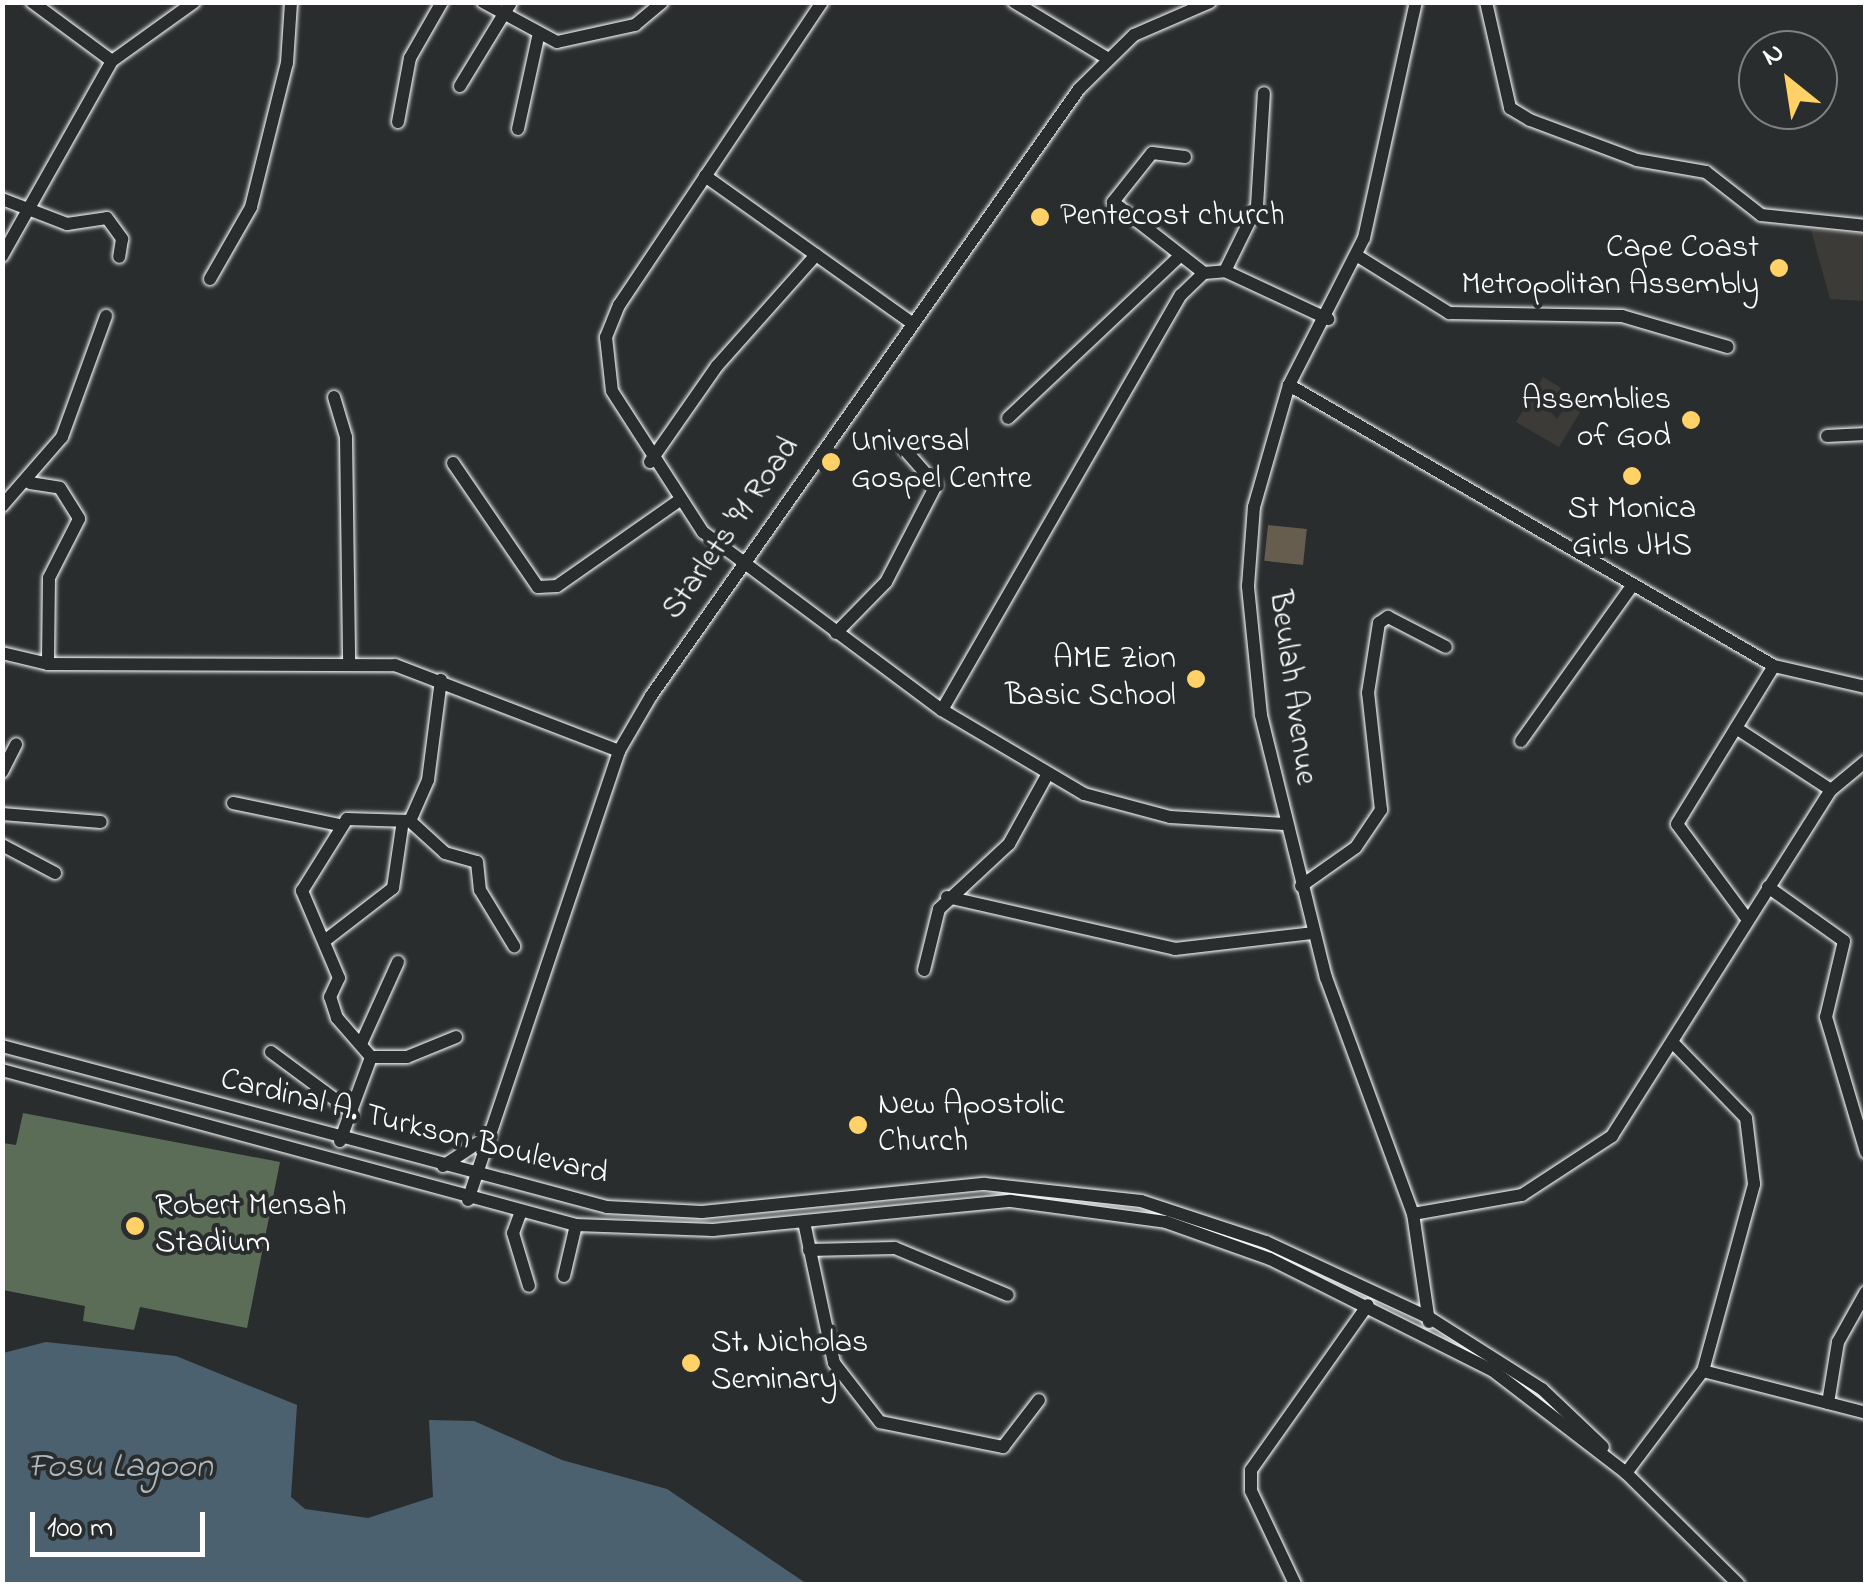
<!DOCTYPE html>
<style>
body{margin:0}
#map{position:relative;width:1868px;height:1587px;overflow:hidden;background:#2a2d2e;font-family:"Indie Flower",sans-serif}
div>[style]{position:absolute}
.built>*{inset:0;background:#3c3b38}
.green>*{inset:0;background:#5c6d57}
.water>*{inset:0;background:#4c616f}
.building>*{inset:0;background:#665d4e;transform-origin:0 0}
.roads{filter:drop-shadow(0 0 2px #fff) drop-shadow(0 0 2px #fff)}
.minor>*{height:12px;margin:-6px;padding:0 6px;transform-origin:6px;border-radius:6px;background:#2a2d2e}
.dots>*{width:28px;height:28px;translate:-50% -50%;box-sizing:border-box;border:5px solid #2a2d2e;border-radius:50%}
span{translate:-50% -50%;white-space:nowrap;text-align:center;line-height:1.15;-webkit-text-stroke:8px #2a2d2e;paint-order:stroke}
.poi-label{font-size:32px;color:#fff}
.left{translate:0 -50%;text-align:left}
.right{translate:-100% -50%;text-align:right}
.street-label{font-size:32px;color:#fff}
.water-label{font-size:35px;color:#aeb8be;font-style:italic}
.frame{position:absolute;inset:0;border:5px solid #fff;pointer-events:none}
.north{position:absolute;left:1738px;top:30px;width:100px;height:100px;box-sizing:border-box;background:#2a2d2e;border:2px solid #7f8182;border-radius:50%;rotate:330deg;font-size:28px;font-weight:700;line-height:40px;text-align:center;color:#fff}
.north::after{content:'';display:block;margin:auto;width:35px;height:45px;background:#ffd166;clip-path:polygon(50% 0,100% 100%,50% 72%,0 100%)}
.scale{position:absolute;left:30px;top:1512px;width:175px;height:45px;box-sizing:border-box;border:5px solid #fff;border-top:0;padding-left:12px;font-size:30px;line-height:35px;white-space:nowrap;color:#fff;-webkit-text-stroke:8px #2a2d2e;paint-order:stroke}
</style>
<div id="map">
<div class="built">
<i style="clip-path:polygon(1811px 230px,1865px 234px,1865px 301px,1830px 299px)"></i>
<i style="clip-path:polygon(1543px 377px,1561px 388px,1548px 409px,1557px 419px,1572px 396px,1585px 404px,1559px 447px,1516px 422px)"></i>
</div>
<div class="green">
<i style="clip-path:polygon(23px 1113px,280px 1162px,247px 1328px,140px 1307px,134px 1330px,83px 1321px,85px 1306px,3px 1290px,3px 1143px,16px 1145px)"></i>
</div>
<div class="water">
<i style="clip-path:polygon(46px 1342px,176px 1356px,297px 1405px,291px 1497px,305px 1509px,368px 1518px,433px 1497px,429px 1420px,474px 1421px,562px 1460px,667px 1489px,807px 1584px,3px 1584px,3px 1353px)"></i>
</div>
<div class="building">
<i style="left:1268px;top:525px;width:39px;height:36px;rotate:6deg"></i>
</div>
<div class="roads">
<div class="minor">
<i style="left:32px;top:2px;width:99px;rotate:36.4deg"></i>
<i style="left:483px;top:2px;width:84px;rotate:28.4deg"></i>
<i style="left:557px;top:42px;width:80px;rotate:-12.3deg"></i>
<i style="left:635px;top:25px;width:35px;rotate:-40deg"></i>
<i style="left:822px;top:2px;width:365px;rotate:123.8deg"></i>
<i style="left:619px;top:305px;width:35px;rotate:112deg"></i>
<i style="left:606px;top:337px;width:54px;rotate:83.7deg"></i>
<i style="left:612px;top:391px;width:168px;rotate:57.2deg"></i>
<i style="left:703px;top:532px;width:298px;rotate:36.7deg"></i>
<i style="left:1014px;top:2px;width:106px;rotate:31.1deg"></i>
<i style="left:1486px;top:2px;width:109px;rotate:77.2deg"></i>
<i style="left:1510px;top:108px;width:23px;rotate:31deg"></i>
<i style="left:1530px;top:120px;width:114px;rotate:20.5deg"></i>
<i style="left:1637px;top:160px;width:70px;rotate:9.9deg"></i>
<i style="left:1706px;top:172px;width:70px;rotate:38deg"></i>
<i style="left:1761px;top:215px;width:106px;rotate:6deg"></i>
<i style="left:460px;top:86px;width:98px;rotate:-58.7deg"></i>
<i style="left:398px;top:122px;width:65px;rotate:-79.4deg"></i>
<i style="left:410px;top:58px;width:64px;rotate:-60.3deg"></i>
<i style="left:518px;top:129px;width:98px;rotate:-77.7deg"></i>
<i style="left:1185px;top:157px;width:33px;rotate:-173deg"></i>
<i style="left:1152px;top:153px;width:63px;rotate:128.5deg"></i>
<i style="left:1113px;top:202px;width:115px;rotate:38deg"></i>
<i style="left:705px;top:176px;width:254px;rotate:35.4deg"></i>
<i style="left:2px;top:199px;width:70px;rotate:21deg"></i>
<i style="left:67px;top:224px;width:40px;rotate:-8.5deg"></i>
<i style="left:107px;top:218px;width:26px;rotate:54deg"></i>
<i style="left:122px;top:239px;width:18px;rotate:99deg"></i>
<i style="left:1356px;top:255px;width:110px;rotate:31.9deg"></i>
<i style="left:1449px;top:313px;width:173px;rotate:1deg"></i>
<i style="left:1622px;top:316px;width:110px;rotate:16.3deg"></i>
<i style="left:2px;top:256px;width:224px;rotate:-60.6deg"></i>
<i style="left:112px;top:61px;width:101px;rotate:-35.7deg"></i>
<i style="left:1225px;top:271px;width:72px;rotate:-63.8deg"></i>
<i style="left:1257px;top:206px;width:113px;rotate:-86.5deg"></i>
<i style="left:210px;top:279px;width:83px;rotate:-60.3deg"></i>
<i style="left:251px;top:207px;width:148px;rotate:-76deg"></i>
<i style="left:287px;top:63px;width:61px;rotate:-86.2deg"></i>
<i style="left:1289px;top:385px;width:165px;rotate:-63deg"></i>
<i style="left:1364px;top:238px;width:242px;rotate:-77.6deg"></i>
<i style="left:334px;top:397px;width:42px;rotate:73.3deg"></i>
<i style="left:346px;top:437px;width:226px;rotate:89.2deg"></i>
<i style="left:1008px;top:418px;width:235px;rotate:-43.3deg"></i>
<i style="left:1827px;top:436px;width:39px;rotate:-3deg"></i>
<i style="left:650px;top:462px;width:117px;rotate:-55.1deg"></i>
<i style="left:717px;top:366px;width:149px;rotate:-48.3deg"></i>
<i style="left:453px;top:463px;width:150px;rotate:55.6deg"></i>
<i style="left:538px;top:587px;width:19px;rotate:-3deg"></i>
<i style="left:557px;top:586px;width:146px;rotate:-35deg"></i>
<i style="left:30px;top:483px;width:30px;rotate:9deg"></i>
<i style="left:60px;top:488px;width:36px;rotate:58deg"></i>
<i style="left:79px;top:519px;width:66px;rotate:117deg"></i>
<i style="left:49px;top:578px;width:86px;rotate:90.7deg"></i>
<i style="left:2px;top:506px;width:91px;rotate:-49deg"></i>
<i style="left:62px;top:437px;width:129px;rotate:-70deg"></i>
<i style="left:836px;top:633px;width:71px;rotate:-45.6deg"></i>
<i style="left:886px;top:582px;width:109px;rotate:-62.7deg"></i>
<i style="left:936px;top:485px;width:47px;rotate:-131.5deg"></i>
<i style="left:2px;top:653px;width:47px;rotate:13.4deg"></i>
<i style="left:48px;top:664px;width:347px;rotate:0.2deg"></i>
<i style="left:395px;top:665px;width:240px;rotate:21deg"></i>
<i style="left:1736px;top:728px;width:113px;rotate:33.1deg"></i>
<i style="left:1521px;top:741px;width:191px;rotate:-54.4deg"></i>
<i style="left:2px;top:772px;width:31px;rotate:-63deg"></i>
<i style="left:233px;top:803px;width:108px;rotate:11.7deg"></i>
<i style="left:2px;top:814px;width:99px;rotate:4.6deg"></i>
<i style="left:410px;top:821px;width:47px;rotate:42.4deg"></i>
<i style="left:445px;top:853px;width:33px;rotate:16deg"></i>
<i style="left:477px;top:862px;width:28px;rotate:84deg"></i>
<i style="left:480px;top:890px;width:66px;rotate:58.7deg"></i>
<i style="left:1284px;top:824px;width:114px;rotate:-176.5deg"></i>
<i style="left:1170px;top:817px;width:89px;rotate:-165deg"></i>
<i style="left:1084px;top:794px;width:165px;rotate:-149.4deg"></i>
<i style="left:942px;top:710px;width:479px;rotate:-60.1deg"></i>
<i style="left:1181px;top:295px;width:32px;rotate:-44deg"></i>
<i style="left:1204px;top:273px;width:21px;rotate:-5deg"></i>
<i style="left:1225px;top:271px;width:114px;rotate:25deg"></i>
<i style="left:2px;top:845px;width:60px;rotate:27.8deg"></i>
<i style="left:1301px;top:886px;width:67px;rotate:-35.3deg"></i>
<i style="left:1356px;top:847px;width:45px;rotate:-56deg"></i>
<i style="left:1381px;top:810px;width:118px;rotate:-96.3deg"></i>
<i style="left:1368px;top:693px;width:71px;rotate:-81.1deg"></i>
<i style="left:1379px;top:623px;width:11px;rotate:-34deg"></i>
<i style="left:1388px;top:617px;width:65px;rotate:27.3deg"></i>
<i style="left:1768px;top:887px;width:93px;rotate:35.4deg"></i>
<i style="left:1844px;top:941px;width:78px;rotate:103.3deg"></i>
<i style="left:1826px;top:1017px;width:141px;rotate:73.5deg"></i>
<i style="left:947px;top:897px;width:234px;rotate:12.8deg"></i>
<i style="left:1175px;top:949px;width:140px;rotate:-6.6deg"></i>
<i style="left:1748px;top:920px;width:119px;rotate:-126.5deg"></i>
<i style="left:1677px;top:824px;width:185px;rotate:-58.5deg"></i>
<i style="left:327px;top:939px;width:83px;rotate:-37.7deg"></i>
<i style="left:393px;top:888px;width:62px;rotate:-81.6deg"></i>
<i style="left:924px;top:970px;width:63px;rotate:-76.2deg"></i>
<i style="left:939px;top:909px;width:96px;rotate:-42.9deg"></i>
<i style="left:1009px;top:844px;width:77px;rotate:-61.1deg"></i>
<i style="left:361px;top:1044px;width:90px;rotate:-65.7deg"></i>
<i style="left:2px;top:1046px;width:626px;rotate:14.9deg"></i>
<i style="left:607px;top:1207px;width:95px;rotate:3deg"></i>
<i style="left:702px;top:1212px;width:284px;rotate:-5.7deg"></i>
<i style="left:985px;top:1184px;width:157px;rotate:6.2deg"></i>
<i style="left:1141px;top:1201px;width:132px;rotate:18.2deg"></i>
<i style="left:1266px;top:1242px;width:181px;rotate:24.9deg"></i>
<i style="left:1430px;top:1318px;width:133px;rotate:32.4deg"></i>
<i style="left:1542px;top:1389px;width:84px;rotate:43.6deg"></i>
<i style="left:271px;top:1052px;width:101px;rotate:36.5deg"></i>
<i style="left:371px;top:1057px;width:36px"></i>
<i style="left:407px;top:1057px;width:53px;rotate:-22.2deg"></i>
<i style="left:2px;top:1070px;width:595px;rotate:15.11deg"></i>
<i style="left:576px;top:1225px;width:137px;rotate:2.1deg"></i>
<i style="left:713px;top:1230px;width:299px;rotate:-5.6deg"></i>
<i style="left:1011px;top:1201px;width:156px;rotate:7.7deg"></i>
<i style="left:1166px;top:1222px;width:110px;rotate:19.6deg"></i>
<i style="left:1270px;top:1259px;width:248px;rotate:26.6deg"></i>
<i style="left:1492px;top:1370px;width:169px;rotate:37.5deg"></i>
<i style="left:1626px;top:1473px;width:158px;rotate:44.7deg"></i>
<i style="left:340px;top:1141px;width:90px;rotate:-69.7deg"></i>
<i style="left:371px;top:1057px;width:52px;rotate:-131.1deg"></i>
<i style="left:337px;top:1018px;width:22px;rotate:-108deg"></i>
<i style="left:330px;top:997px;width:21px;rotate:-65deg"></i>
<i style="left:339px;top:978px;width:95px;rotate:-113deg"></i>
<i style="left:302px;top:891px;width:85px;rotate:-58deg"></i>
<i style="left:347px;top:819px;width:63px;rotate:1.8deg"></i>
<i style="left:410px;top:821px;width:45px;rotate:-66.3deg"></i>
<i style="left:428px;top:780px;width:101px;rotate:-82.6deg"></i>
<i style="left:443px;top:1166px;width:49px;rotate:-33.4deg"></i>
<i style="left:468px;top:1200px;width:474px;rotate:-71.4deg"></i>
<i style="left:619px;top:751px;width:64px;rotate:-59.8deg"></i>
<i style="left:651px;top:696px;width:743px;rotate:-54.81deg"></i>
<i style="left:1079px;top:89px;width:77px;rotate:-44.5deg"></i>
<i style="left:1134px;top:35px;width:83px;rotate:-23.5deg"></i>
<i style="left:520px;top:1214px;width:20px;rotate:110deg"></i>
<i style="left:513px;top:1233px;width:55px;rotate:73.2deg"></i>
<i style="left:1413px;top:1214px;width:111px;rotate:-9.9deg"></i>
<i style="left:1522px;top:1195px;width:108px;rotate:-33.2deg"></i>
<i style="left:1612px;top:1136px;width:409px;rotate:-57.7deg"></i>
<i style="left:1831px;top:790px;width:45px;rotate:-39.6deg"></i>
<i style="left:804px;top:1222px;width:144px;rotate:78deg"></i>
<i style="left:834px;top:1363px;width:75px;rotate:52.1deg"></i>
<i style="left:880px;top:1422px;width:126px;rotate:11.5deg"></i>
<i style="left:1003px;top:1447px;width:59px;rotate:-52.5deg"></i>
<i style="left:809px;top:1250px;width:86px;rotate:-1.3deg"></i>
<i style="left:895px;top:1248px;width:122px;rotate:22.6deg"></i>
<i style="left:564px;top:1276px;width:52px;rotate:-76.8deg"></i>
<i style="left:1429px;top:1322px;width:109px;rotate:-98.4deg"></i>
<i style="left:1413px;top:1214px;width:252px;rotate:-110.2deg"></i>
<i style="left:1326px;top:978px;width:271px;rotate:-103.9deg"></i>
<i style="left:1261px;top:715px;width:130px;rotate:-95.8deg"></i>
<i style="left:1248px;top:586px;width:79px;rotate:-85.7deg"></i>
<i style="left:1254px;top:507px;width:127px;rotate:-74deg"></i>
<i style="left:1289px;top:385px;width:561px;rotate:30.09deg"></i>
<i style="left:1774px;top:666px;width:94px;rotate:12.9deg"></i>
<i style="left:1703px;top:1371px;width:168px;rotate:14.4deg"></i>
<i style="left:1828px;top:1403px;width:62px;rotate:-80.7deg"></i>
<i style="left:1838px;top:1342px;width:57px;rotate:-60.8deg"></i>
<i style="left:1626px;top:1473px;width:128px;rotate:-53deg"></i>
<i style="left:1703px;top:1371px;width:194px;rotate:-74.7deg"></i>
<i style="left:1754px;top:1184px;width:66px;rotate:-96.9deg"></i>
<i style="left:1746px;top:1118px;width:102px;rotate:-134.2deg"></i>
<i style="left:1295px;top:1584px;width:103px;rotate:-115.3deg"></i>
<i style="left:1251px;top:1491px;width:21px;rotate:-90deg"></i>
<i style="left:1251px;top:1470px;width:202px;rotate:-54.7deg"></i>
</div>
</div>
<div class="dots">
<i style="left:1040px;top:217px;background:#ffd166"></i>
<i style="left:1779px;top:268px;background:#ffd166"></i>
<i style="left:1691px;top:420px;background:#ffd166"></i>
<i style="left:831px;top:462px;background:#ffd166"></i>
<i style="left:1632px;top:476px;background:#ffd166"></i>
<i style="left:1196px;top:679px;background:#ffd166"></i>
<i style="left:858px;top:1125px;background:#ffd166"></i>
<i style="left:135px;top:1226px;background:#ffd166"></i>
<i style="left:691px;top:1363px;background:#ffd166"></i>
</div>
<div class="poi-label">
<span class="left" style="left:1060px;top:217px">Pentecost church</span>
<span class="right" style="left:1759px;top:268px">Cape Coast<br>Metropolitan Assembly</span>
<span class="right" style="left:1671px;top:420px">Assemblies<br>of God</span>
<span class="left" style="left:851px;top:462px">Universal<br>Gospel Centre</span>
<span style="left:1632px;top:529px">St Monica<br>Girls JHS</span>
<span class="right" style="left:1176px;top:679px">AME Zion<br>Basic School</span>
<span class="left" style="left:878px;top:1125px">New Apostolic<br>Church</span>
<span class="left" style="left:155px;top:1226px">Robert Mensah<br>Stadium</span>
<span class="left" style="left:711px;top:1363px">St. Nicholas<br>Seminary</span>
</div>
<div class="street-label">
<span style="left:732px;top:529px;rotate:-55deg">Starlets '91 Road</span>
<span style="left:1291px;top:688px;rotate:82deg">Beulah Avenue</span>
<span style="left:414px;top:1128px;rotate:14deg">Cardinal A. Turkson Boulevard</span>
</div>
<div class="water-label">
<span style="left:120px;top:1468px">Fosu Lagoon</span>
</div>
<div class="frame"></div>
<div class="north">N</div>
<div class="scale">100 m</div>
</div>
